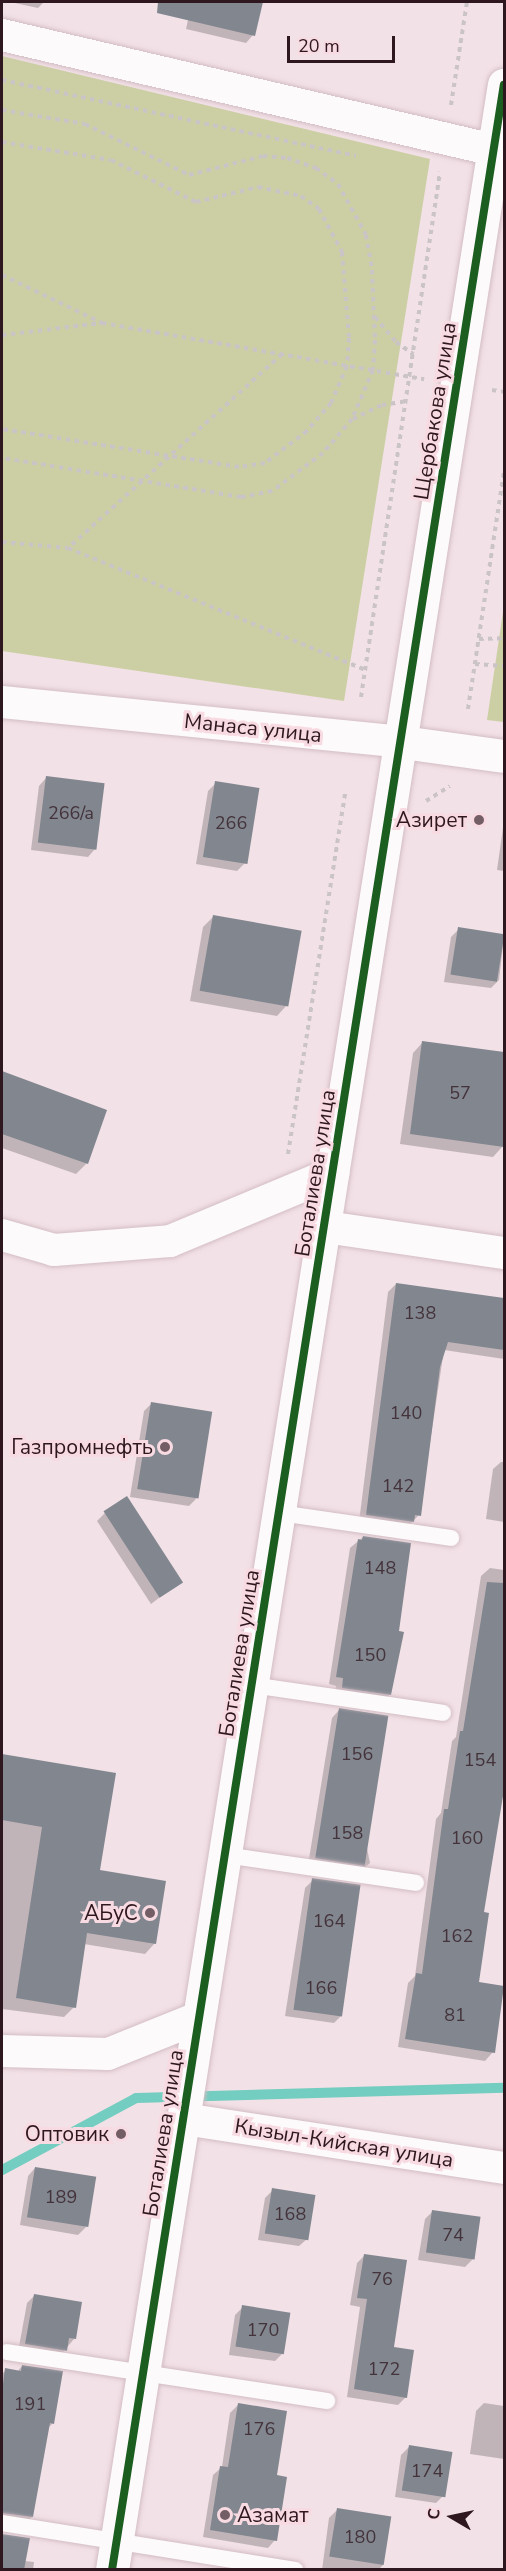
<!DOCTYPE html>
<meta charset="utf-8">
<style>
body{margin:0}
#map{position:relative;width:506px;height:2571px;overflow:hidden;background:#f2e1e6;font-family:"Nunito Sans",sans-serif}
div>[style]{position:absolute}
.green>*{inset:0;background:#cccfa4}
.shadow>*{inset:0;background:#0003}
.stream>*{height:10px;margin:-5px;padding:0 5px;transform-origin:5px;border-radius:5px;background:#73cdc0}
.building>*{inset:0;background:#81868f;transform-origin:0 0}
.path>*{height:4px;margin-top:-2px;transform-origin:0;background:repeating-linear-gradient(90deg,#cbc4c6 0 4.5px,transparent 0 9px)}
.roads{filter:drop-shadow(0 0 2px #d3bdc4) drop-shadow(0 0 2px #d3bdc4)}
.service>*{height:16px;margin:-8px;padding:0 8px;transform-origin:8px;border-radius:8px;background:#fdfafb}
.minor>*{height:32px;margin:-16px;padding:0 16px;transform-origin:16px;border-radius:16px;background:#fdfafb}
.tertiary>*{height:33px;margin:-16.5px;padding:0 16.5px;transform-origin:16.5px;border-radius:16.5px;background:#fdfafb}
.cycleway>*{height:8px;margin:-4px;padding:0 4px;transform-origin:4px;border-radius:4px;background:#1b5e20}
.dots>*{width:16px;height:16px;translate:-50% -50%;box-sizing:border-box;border:3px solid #f8dbe2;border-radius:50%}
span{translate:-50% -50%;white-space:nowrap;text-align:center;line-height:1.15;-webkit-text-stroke:6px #f8dbe2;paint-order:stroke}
.number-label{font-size:18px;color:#44333b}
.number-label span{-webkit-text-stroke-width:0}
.street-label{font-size:21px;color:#2f171f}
.poi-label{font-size:21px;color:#2f171f}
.right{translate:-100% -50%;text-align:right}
.left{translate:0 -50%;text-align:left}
.frame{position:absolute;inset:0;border:3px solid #2f171f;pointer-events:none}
.north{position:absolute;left:422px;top:2487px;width:60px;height:60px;-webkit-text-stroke:4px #f8dbe2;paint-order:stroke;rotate:279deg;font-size:16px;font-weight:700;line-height:24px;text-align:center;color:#2f171f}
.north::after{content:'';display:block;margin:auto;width:21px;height:27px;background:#2f171f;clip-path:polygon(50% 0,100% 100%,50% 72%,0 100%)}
.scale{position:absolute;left:287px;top:36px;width:108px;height:27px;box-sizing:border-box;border:3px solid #2f171f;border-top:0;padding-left:8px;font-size:18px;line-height:21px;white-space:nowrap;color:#2f171f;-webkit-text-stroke:4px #f8dbe2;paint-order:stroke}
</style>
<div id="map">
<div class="green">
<i style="clip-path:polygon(2px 56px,430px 159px,344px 701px,2px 651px)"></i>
<i style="clip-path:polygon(504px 605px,504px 722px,487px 720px)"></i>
</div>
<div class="shadow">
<i style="clip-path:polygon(10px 2px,44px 2px,38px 8px)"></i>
<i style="clip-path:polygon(192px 2px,261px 2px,253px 35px,246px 43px,186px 29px)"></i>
<i style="clip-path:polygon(46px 778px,95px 849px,88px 857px,31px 850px,39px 786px)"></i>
<i style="clip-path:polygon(216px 783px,245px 863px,237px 871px,196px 864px,208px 791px)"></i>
<i style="clip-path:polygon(504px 821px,504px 871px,497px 870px)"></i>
<i style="clip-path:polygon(213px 917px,287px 1005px,277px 1016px,190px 1001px,203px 927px)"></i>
<i style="clip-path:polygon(459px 929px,504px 936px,499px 980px,491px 988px,444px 982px,451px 937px)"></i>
<i style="clip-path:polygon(423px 1042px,504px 1054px,504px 1139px,503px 1146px,493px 1157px,400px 1144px,413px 1053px)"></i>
<i style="clip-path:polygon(2px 1072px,105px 1111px,86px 1164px,76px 1174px,2px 1148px)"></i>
<i style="clip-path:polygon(396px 1284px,504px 1300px,504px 1359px,444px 1350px,419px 1515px,405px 1529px,359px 1522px,388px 1292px)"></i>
<i style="clip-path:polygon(152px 1403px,196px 1499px,189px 1506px,130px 1497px,144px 1411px)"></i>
<i style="clip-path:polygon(501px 1462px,504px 1462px,504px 1522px,486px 1519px,493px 1469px)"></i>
<i style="clip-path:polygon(105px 1513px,181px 1581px,151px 1604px,97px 1521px)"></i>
<i style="clip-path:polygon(363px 1537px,390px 1694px,382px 1702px,335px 1695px,336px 1686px,329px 1684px,350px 1548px)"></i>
<i style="clip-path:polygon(490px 1568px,504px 1570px,504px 1792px,499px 1797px,482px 1913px,477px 1984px,493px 2052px,485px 2061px,398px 2047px,408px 1983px,415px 1976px,436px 1819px,441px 1813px,452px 1741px,456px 1737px,481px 1576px)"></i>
<i style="clip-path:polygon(339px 1710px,370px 1863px,362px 1870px,308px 1865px,332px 1718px)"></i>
<i style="clip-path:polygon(2px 1756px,114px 1774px,98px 1872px,155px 1943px,145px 1954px,84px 1944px,74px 2007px,64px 2017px,2px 2009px)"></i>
<i style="clip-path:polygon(313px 1880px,342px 2015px,334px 2023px,285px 2016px,305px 1888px)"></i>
<i style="clip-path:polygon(35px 2168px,86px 2227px,78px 2235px,20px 2225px,28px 2176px)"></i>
<i style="clip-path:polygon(273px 2190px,307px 2239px,299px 2246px,258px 2240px,265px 2198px)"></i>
<i style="clip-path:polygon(433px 2211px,473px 2259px,465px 2267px,418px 2260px,425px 2219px)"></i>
<i style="clip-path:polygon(365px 2255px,406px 2397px,398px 2405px,347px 2397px,360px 2307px,350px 2305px,357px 2263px)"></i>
<i style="clip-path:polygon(35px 2295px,74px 2339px,58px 2358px,18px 2352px,27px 2303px)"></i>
<i style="clip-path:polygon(243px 2307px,282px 2354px,275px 2361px,229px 2355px,235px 2315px)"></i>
<i style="clip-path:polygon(22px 2366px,53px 2423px,47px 2429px,32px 2517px,24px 2524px,2px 2522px,2px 2374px,6px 2370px,17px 2372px)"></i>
<i style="clip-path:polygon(484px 2403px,504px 2406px,504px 2459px,470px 2454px,476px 2411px)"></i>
<i style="clip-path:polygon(238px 2405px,275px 2476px,275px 2540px,268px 2548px,203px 2537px,213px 2475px,222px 2467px,230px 2413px)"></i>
<i style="clip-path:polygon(409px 2447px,444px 2495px,436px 2503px,395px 2497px,401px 2455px)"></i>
<i style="clip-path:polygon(337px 2510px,383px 2565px,378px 2570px,322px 2570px,329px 2518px)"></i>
<i style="clip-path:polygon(2px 2535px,28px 2539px,24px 2561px,34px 2562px,33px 2570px,2px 2570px)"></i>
</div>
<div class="stream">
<i style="left:2px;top:2170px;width:152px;rotate:-28.2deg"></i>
<i style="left:136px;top:2098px;width:368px;rotate:-1.6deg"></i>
</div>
<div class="building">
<i style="clip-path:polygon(158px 2px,263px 2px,255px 36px,157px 13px)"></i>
<i style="left:46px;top:776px;width:59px;height:67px;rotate:7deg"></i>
<i style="left:215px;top:781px;width:45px;height:77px;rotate:9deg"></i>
<i style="left:213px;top:915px;width:90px;height:77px;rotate:10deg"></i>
<i style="left:458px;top:927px;width:47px;height:48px;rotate:9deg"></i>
<i style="clip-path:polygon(422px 1041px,504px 1052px,504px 1147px,410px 1134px)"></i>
<i style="clip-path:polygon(2px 1071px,107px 1110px,88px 1164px,2px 1134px)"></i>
<i style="clip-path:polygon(396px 1283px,504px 1298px,504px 1350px,448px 1342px,440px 1367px,421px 1516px,415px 1515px,414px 1522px,366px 1515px)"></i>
<i style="left:151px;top:1402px;width:62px;height:88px;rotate:9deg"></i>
<i style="left:127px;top:1496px;width:103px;height:28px;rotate:57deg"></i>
<i style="clip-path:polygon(363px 1536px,411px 1543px,399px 1631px,404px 1632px,391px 1695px,342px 1688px,343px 1678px,336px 1677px,358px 1539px,362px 1540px)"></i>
<i style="clip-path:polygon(487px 1582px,504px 1583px,504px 1790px,484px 1912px,489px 1913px,479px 1982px,504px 1986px,495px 2053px,405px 2039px,416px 1973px,422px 1974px,444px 1809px,448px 1809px,460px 1731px,463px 1731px)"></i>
<i style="left:339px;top:1708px;width:50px;height:152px;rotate:9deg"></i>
<i style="clip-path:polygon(2px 1754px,116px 1773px,100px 1870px,166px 1881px,156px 1944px,87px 1933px,76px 2008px,16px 1998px,42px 1827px,2px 1820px)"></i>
<i style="left:312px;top:1878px;width:49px;height:133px;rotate:8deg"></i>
<i style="left:35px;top:2167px;width:62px;height:51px;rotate:9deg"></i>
<i style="left:272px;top:2188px;width:44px;height:46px;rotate:9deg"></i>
<i style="left:432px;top:2210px;width:49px;height:43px;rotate:8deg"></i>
<i style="clip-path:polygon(364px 2254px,407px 2260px,394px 2347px,414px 2350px,407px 2398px,354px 2389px,367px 2299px,357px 2298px)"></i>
<i style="clip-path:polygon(34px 2294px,82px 2302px,76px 2339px,69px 2338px,67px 2351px,25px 2344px)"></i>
<i style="left:242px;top:2305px;width:49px;height:42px;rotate:9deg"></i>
<i style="clip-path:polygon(22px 2365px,63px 2371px,54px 2424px,50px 2423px,33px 2517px,2px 2513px,2px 2392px,5px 2368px,21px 2371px)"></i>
<i style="clip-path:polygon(238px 2403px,287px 2411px,277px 2475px,287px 2477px,277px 2541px,210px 2530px,220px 2466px,228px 2467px)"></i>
<i style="left:409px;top:2445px;width:44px;height:46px;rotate:9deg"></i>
<i style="left:337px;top:2508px;width:55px;height:49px;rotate:9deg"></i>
<i style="clip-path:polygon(2px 2534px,30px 2538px,24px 2570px,2px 2570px)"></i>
</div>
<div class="path">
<i style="left:2px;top:80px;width:362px;rotate:12.1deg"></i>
<i style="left:451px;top:105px;width:104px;rotate:-81.2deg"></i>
<i style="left:2px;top:110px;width:84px;rotate:9.6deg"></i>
<i style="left:85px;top:124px;width:116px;rotate:26.1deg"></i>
<i style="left:189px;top:175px;width:76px;rotate:-14.4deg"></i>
<i style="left:263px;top:156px;width:24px;rotate:5deg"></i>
<i style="left:287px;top:158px;width:31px;rotate:19deg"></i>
<i style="left:316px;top:168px;width:27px;rotate:36deg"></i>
<i style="left:338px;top:184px;width:58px;rotate:61.2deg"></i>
<i style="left:366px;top:235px;width:36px;rotate:80deg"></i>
<i style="left:372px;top:270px;width:70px;rotate:87.5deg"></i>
<i style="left:375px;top:340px;width:30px;rotate:94deg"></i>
<i style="left:373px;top:370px;width:53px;rotate:113.2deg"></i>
<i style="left:352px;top:419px;width:45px;rotate:130.5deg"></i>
<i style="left:323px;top:453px;width:64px;rotate:143.3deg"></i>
<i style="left:272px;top:491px;width:32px;rotate:169deg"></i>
<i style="left:241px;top:497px;width:242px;rotate:-170.7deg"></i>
<i style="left:2px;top:142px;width:110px;rotate:9.4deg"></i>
<i style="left:111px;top:160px;width:95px;rotate:26.3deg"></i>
<i style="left:196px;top:202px;width:64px;rotate:-13.6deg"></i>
<i style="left:258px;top:187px;width:44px;rotate:11.8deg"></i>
<i style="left:301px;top:196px;width:22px;rotate:36deg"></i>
<i style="left:319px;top:209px;width:49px;rotate:61.9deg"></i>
<i style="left:342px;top:252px;width:86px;rotate:85.3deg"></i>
<i style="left:349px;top:338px;width:28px;rotate:94deg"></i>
<i style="left:347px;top:366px;width:40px;rotate:113.4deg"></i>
<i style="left:331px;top:403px;width:37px;rotate:131deg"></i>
<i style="left:307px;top:431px;width:53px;rotate:142.7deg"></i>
<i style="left:265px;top:463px;width:26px;rotate:171deg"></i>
<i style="left:239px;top:467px;width:240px;rotate:-170.9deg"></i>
<i style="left:2px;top:275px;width:111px;rotate:25.6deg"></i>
<i style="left:102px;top:323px;width:327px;rotate:9.9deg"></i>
<i style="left:375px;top:317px;width:33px;rotate:50deg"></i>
<i style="left:396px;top:342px;width:21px;rotate:35deg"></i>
<i style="left:2px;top:335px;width:101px;rotate:-6.8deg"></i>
<i style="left:282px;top:354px;width:289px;rotate:137.8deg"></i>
<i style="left:68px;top:548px;width:322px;rotate:22.3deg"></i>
<i style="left:492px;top:390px;width:12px;rotate:9deg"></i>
<i style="left:353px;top:419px;width:32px;rotate:-26deg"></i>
<i style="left:382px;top:405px;width:24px;rotate:-9deg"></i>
<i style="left:2px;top:542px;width:66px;rotate:5.2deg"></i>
<i style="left:479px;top:639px;width:25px;rotate:-2deg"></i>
<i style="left:475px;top:664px;width:29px;rotate:4deg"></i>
<i style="left:361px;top:697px;width:531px;rotate:-81.44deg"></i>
<i style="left:468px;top:709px;width:241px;rotate:-81.4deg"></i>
<i style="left:426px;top:801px;width:28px;rotate:-32deg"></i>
<i style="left:288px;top:1154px;width:365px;rotate:-81deg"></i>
</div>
<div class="roads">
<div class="service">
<i style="left:280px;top:1513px;width:173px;rotate:8.3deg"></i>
<i style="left:252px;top:1685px;width:193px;rotate:8.3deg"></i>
<i style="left:225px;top:1855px;width:193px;rotate:8.3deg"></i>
<i style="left:7px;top:2352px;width:324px;rotate:8.7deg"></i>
<i style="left:2px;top:2523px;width:297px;rotate:9.1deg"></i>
</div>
<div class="minor">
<i style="left:2px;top:35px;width:505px;rotate:13.16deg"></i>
<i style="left:2px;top:702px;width:402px;rotate:5.7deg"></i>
<i style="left:325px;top:1227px;width:181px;rotate:8.3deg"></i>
<i style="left:2px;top:1235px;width:54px;rotate:16.1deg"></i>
<i style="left:54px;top:1250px;width:116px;rotate:-4.4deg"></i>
<i style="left:170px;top:1241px;width:177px;rotate:-22.6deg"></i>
<i style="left:2px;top:2051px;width:106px;rotate:1.6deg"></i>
<i style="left:108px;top:2054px;width:99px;rotate:-21.9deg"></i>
<i style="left:184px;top:2119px;width:324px;rotate:8.7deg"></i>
</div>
<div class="tertiary">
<i style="left:402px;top:742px;width:103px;rotate:7.8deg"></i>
<i style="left:112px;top:2570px;width:2516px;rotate:-81.04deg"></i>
</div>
</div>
<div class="cycleway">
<i style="left:112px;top:2570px;width:2516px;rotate:-81.04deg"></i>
</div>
<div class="dots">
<i style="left:479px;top:820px;background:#735e65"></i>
<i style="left:165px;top:1447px;background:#735e65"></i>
<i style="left:150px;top:1913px;background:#735e65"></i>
<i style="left:121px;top:2134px;background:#735e65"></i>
<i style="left:225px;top:2515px;background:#735e65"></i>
</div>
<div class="number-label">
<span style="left:71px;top:813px">266/а</span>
<span style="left:231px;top:823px">266</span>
<span style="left:460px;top:1093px">57</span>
<span style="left:420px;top:1313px">138</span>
<span style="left:406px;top:1413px">140</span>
<span style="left:398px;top:1486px">142</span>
<span style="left:380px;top:1568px">148</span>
<span style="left:370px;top:1655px">150</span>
<span style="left:357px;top:1754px">156</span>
<span style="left:480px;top:1760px">154</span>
<span style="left:347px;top:1833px">158</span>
<span style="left:467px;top:1838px">160</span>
<span style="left:329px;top:1921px">164</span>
<span style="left:457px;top:1936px">162</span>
<span style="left:321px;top:1988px">166</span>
<span style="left:455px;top:2015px">81</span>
<span style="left:61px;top:2197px">189</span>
<span style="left:290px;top:2214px">168</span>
<span style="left:453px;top:2235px">74</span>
<span style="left:382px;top:2279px">76</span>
<span style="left:263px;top:2330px">170</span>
<span style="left:384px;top:2369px">172</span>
<span style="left:30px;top:2404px">191</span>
<span style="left:259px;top:2429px">176</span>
<span style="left:427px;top:2471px">174</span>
<span style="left:360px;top:2537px">180</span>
</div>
<div class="street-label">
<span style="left:435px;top:411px;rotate:-81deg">Щербакова улица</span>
<span style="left:253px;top:728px;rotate:6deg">Манаса улица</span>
<span style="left:315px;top:1173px;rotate:-81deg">Боталиева улица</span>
<span style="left:239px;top:1653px;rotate:-81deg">Боталиева улица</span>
<span style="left:163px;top:2133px;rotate:-81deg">Боталиева улица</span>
<span style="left:344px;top:2143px;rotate:9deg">Кызыл-Кийская улица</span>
</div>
<div class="poi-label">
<span class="right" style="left:467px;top:820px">Азирет</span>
<span class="right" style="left:153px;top:1447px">Газпромнефть</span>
<span class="right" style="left:138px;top:1913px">АБуС</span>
<span class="right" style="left:109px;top:2134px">Оптовик</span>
<span class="left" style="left:237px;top:2515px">Азамат</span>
</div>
<div class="frame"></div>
<div class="north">С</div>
<div class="scale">20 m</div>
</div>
